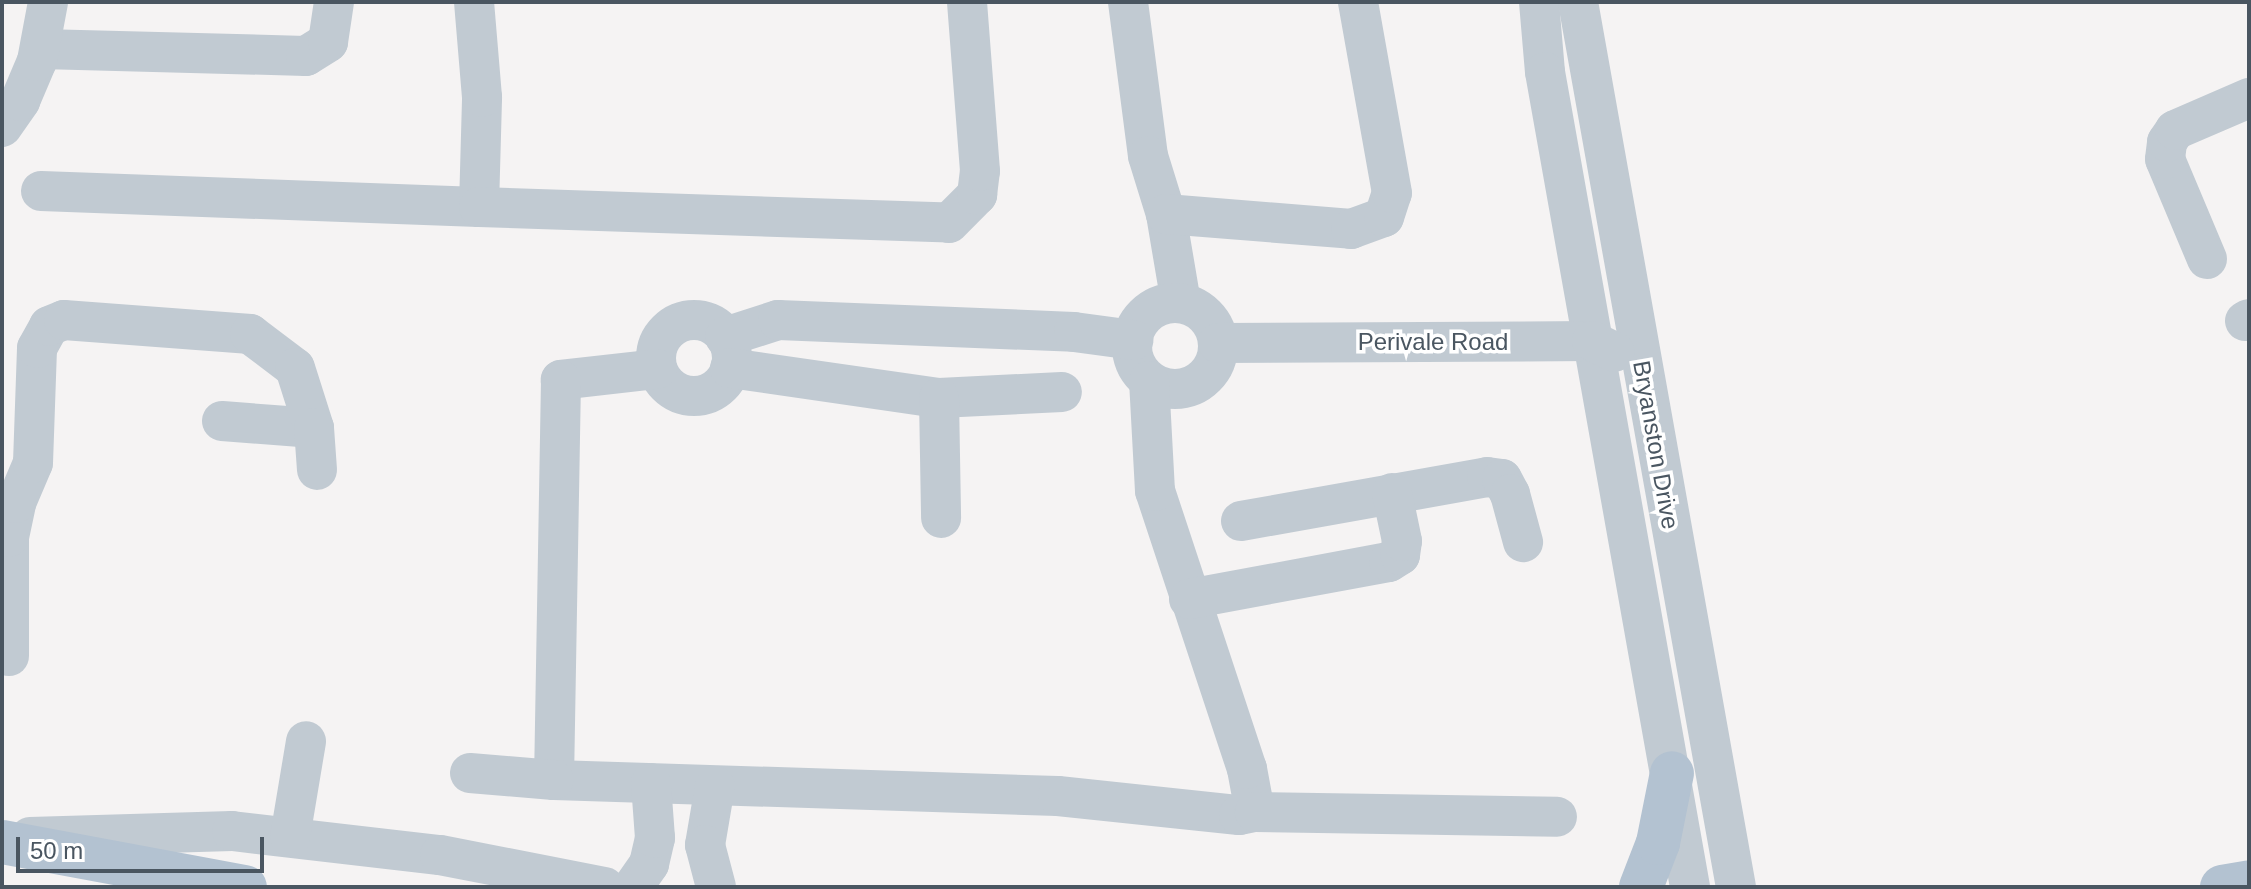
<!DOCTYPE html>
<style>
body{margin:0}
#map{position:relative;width:2251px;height:889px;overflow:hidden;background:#f5f3f3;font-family:Helvetica,sans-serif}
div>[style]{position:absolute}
.minor>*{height:40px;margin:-20px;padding:0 20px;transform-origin:20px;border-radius:20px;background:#c1cad2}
.minor>.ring{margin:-20px;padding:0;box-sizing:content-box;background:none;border:40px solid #c1cad2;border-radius:50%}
.major>*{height:44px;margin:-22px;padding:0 22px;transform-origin:22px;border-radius:22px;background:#b3c2d1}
span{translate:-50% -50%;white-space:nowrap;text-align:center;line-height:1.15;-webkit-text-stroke:7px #fff;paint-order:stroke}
.street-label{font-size:24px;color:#4a5661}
.frame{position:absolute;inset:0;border:4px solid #4a5661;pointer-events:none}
.scale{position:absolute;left:16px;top:837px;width:248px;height:36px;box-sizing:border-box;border:4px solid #4a5661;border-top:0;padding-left:10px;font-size:24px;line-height:28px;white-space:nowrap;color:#4a5661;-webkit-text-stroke:6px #fff;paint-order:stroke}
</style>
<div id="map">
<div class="minor">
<i style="left:1128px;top:2px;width:155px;rotate:82.6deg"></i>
<i style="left:1148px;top:156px;width:61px;rotate:72.8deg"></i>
<i style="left:1539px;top:2px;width:70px;rotate:85.1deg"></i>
<i style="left:1545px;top:72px;width:828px;rotate:79.91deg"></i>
<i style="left:1578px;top:2px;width:899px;rotate:79.88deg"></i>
<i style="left:41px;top:49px;width:265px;rotate:1.5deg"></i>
<i style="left:306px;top:56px;width:26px;rotate:-32deg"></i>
<i style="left:328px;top:42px;width:40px;rotate:-81.5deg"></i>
<i style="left:2px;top:127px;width:32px;rotate:-55deg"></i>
<i style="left:20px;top:101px;width:43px;rotate:-67deg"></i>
<i style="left:37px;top:61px;width:60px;rotate:-79.4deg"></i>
<i style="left:41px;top:191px;width:438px;rotate:2.1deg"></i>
<i style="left:479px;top:207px;width:110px;rotate:-88.4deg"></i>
<i style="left:482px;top:97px;width:95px;rotate:-94.8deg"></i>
<i style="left:479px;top:207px;width:470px;rotate:1.9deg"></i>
<i style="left:949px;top:223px;width:40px;rotate:-45deg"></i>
<i style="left:977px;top:195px;width:24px;rotate:-83deg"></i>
<i style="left:980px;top:171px;width:169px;rotate:-94.4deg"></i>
<i style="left:2207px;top:259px;width:108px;rotate:-112.8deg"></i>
<i style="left:2165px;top:159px;width:17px;rotate:-83deg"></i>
<i style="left:2167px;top:142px;width:14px;rotate:-56deg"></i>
<i style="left:2175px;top:130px;width:81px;rotate:-23.4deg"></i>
<i style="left:1181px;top:303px;width:90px;rotate:-99.6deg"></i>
<i style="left:1166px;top:214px;width:186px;rotate:4.6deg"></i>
<i style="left:1351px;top:229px;width:35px;rotate:-20deg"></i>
<i style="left:1384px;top:217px;width:25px;rotate:-72deg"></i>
<i style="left:1392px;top:193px;width:194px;rotate:-100.1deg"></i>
<i class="ring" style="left:1132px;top:303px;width:46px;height:46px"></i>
<i class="ring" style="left:656px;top:320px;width:36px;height:36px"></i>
<i style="left:2245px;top:321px;width:4px;rotate:-27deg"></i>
<i style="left:725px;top:337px;width:56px;rotate:-17.8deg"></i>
<i style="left:778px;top:320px;width:296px;rotate:2.3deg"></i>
<i style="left:1074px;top:332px;width:60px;rotate:7.7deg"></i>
<i style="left:1218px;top:343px;width:374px;rotate:-0.3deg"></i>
<i style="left:1592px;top:341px;width:25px;rotate:26deg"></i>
<i style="left:730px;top:368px;width:211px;rotate:8.2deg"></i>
<i style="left:939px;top:398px;width:123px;rotate:-2.8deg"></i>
<i style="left:657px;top:369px;width:97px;rotate:173.5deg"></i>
<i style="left:561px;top:380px;width:400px;rotate:91deg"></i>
<i style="left:554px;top:780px;width:504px;rotate:1.82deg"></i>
<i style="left:1058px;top:796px;width:182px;rotate:6deg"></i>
<i style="left:1239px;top:815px;width:16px;rotate:-11deg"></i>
<i style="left:1255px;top:812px;width:44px;rotate:-100.5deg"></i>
<i style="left:1247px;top:769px;width:293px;rotate:-108.3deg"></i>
<i style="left:1155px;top:491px;width:110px;rotate:-93.1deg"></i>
<i style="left:939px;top:398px;width:120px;rotate:89deg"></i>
<i style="left:222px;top:421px;width:92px;rotate:4.4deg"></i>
<i style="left:1241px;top:521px;width:250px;rotate:-10.1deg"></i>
<i style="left:1487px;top:477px;width:15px;rotate:8deg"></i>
<i style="left:1502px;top:479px;width:17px;rotate:62deg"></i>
<i style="left:1510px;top:494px;width:50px;rotate:74.8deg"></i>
<i style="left:1189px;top:599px;width:203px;rotate:-10.5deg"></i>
<i style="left:1389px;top:562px;width:13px;rotate:-32deg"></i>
<i style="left:1400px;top:555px;width:14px;rotate:-82deg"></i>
<i style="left:1402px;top:541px;width:49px;rotate:-101.8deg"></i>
<i style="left:9px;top:656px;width:119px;rotate:-90deg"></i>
<i style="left:9px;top:537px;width:35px;rotate:-78deg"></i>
<i style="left:16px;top:503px;width:43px;rotate:-67deg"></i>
<i style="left:33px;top:463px;width:115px;rotate:-88deg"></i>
<i style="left:37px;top:348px;width:25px;rotate:-61deg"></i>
<i style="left:49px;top:326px;width:16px;rotate:-22deg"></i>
<i style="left:64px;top:320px;width:187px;rotate:4.3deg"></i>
<i style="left:250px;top:334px;width:56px;rotate:37.1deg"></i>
<i style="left:295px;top:368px;width:63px;rotate:72.4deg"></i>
<i style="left:314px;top:428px;width:42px;rotate:85.9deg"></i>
<i style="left:470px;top:773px;width:84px;rotate:4.8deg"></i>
<i style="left:715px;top:786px;width:60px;rotate:99.6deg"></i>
<i style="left:705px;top:845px;width:43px;rotate:75.3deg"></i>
<i style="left:1255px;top:812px;width:302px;rotate:0.9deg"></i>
<i style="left:30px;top:837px;width:202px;rotate:-1.7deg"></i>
<i style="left:232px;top:831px;width:209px;rotate:6.6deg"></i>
<i style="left:440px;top:855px;width:168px;rotate:11deg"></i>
<i style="left:290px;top:837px;width:97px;rotate:-80.5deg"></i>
<i style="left:633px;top:887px;width:28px;rotate:-55deg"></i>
<i style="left:649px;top:864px;width:27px;rotate:-77deg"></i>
<i style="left:655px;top:838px;width:55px;rotate:-94.2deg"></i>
</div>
<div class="major">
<i style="left:2px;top:842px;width:247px;rotate:10.5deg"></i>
<i style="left:1641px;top:887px;width:47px;rotate:-68.9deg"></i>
<i style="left:1658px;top:843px;width:71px;rotate:-78.7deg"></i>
<i style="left:2222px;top:887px;width:27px;rotate:-10deg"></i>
</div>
<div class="street-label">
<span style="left:1433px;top:342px">Perivale Road</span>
<span style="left:1656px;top:445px;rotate:80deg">Bryanston Drive</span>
</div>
<div class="frame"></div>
<div class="scale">50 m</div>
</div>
